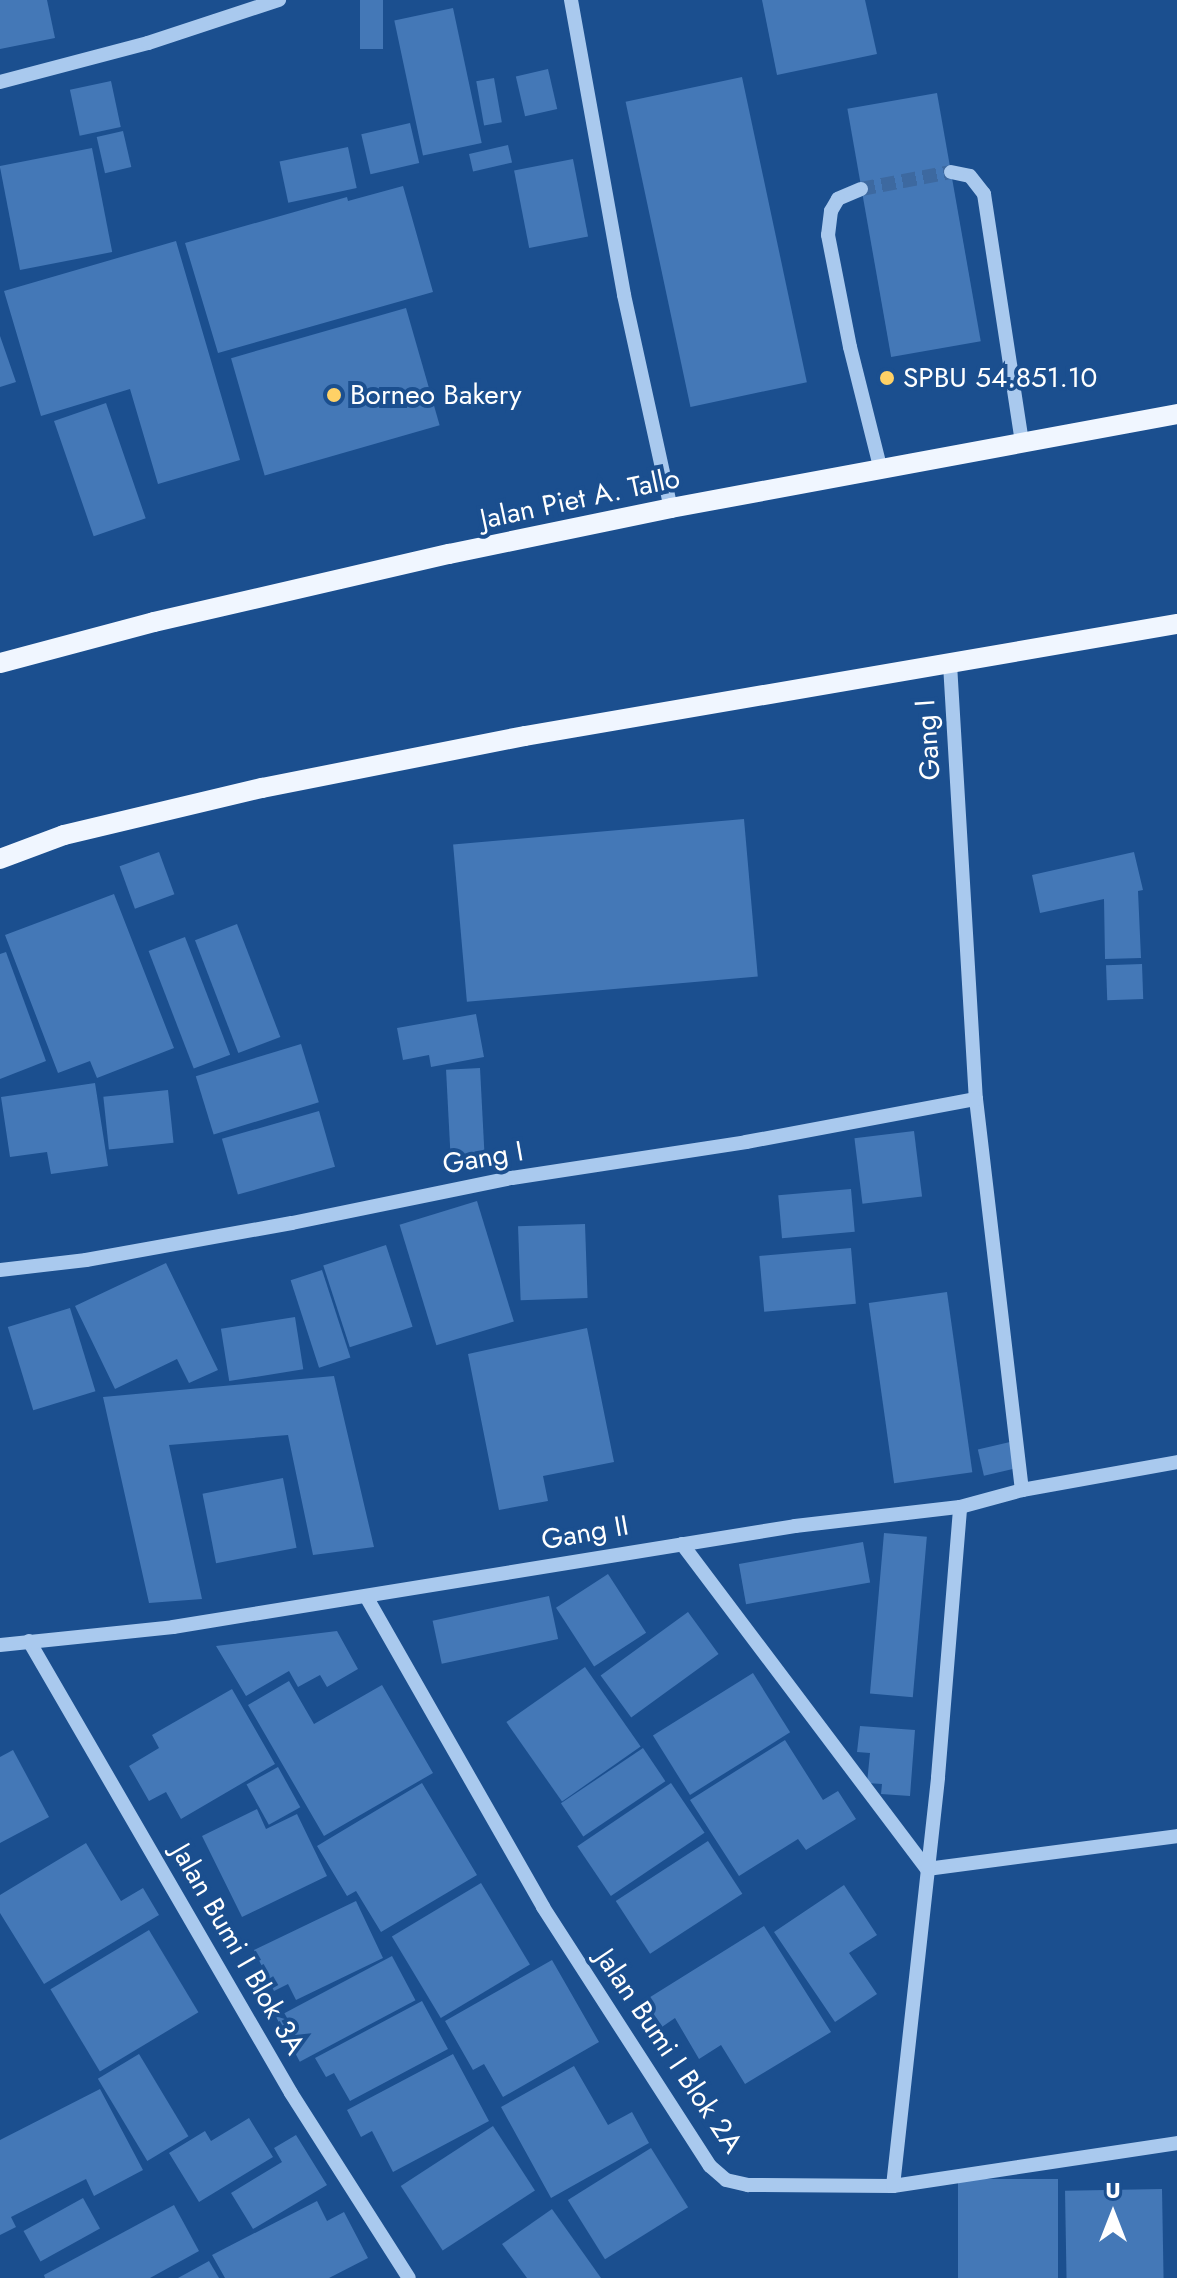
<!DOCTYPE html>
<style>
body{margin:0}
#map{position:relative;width:1177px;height:2278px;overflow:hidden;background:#1b4f8f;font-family:Jost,sans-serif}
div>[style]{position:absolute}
.building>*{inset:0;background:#4478b7;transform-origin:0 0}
.minor-tunnel>*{height:14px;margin-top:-7px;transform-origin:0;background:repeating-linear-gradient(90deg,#3d69a0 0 14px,transparent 0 21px)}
.minor>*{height:14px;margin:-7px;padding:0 7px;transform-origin:7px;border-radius:7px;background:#a9c9ee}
.major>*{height:20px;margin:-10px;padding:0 10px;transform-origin:10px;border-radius:10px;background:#f0f6ff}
.dots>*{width:22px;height:22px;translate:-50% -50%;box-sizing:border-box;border:4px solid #1b4f8f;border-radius:50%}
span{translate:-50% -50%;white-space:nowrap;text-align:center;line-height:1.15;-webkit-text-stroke:8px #1b4f8f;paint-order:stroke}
.poi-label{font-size:28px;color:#fff}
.left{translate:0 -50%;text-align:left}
.street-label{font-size:28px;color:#fff}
.north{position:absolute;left:1073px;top:2174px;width:80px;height:80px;-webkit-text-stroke:6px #1b4f8f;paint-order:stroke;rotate:0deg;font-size:22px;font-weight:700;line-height:32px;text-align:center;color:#fff}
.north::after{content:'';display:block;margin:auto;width:28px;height:36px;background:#fff;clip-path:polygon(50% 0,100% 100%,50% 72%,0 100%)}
</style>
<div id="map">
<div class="building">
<i style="clip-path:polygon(0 0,47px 0,55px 38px,0 49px)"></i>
<i style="left:360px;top:0;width:23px;height:49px"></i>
<i style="clip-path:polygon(762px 0,865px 0,877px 54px,777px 75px)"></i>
<i style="left:453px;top:8px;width:138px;height:60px;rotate:78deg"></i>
<i style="left:548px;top:69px;width:41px;height:33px;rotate:77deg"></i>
<i style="left:742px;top:77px;width:312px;height:119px;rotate:78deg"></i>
<i style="left:494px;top:78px;width:45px;height:18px;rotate:80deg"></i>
<i style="left:111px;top:81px;width:47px;height:42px;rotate:78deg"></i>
<i style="left:937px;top:93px;width:252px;height:91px;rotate:80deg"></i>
<i style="left:410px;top:123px;width:41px;height:50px;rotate:77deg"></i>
<i style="left:123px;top:131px;width:37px;height:27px;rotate:77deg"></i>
<i style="left:508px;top:145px;width:18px;height:40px;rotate:77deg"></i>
<i style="left:348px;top:147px;width:42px;height:70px;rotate:78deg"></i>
<i style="left:92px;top:148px;width:106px;height:94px;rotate:79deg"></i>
<i style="left:573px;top:159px;width:79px;height:60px;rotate:79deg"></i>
<i style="clip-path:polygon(403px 186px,433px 292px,218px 353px,185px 243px,347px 197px,348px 201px)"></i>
<i style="clip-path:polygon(176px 241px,240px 460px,158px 484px,130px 389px,41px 416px,4px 291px)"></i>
<i style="left:406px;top:308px;width:122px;height:182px;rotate:74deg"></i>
<i style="clip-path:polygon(0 336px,16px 382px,0 387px)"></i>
<i style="left:106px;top:403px;width:122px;height:55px;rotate:71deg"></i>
<i style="left:744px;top:819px;width:158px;height:292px;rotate:85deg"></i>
<i style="left:159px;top:852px;width:45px;height:42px;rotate:70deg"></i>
<i style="clip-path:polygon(1134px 852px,1143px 890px,1138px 891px,1141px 958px,1105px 959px,1104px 899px,1040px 913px,1032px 875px)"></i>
<i style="clip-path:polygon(114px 894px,174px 1048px,97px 1078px,90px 1061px,58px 1073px,5px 935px)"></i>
<i style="left:237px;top:924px;width:121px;height:45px;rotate:69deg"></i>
<i style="left:185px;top:937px;width:126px;height:39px;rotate:69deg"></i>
<i style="clip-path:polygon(6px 952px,46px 1061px,0 1079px,0 954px)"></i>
<i style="left:1142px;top:964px;width:35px;height:36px;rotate:88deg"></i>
<i style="clip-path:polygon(476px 1014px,484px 1057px,431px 1067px,429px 1055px,403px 1060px,397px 1028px)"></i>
<i style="left:301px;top:1044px;width:61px;height:110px;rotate:73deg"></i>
<i style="left:480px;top:1068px;width:85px;height:34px;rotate:87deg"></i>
<i style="clip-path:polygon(95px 1083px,108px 1166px,51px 1174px,47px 1152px,10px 1157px,1px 1097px)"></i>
<i style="left:168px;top:1090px;width:53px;height:65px;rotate:84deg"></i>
<i style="left:319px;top:1111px;width:58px;height:101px;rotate:74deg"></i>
<i style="left:914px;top:1131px;width:66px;height:60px;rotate:83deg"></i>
<i style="left:851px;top:1189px;width:43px;height:73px;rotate:85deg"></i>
<i style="left:477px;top:1201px;width:126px;height:81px;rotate:73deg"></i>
<i style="left:585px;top:1224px;width:74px;height:67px;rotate:88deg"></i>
<i style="left:386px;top:1245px;width:86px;height:66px;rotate:72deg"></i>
<i style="left:851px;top:1248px;width:56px;height:92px;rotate:85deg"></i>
<i style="clip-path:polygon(166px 1263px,218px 1370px,189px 1383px,177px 1359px,115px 1389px,75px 1306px)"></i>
<i style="left:322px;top:1270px;width:92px;height:33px;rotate:72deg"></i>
<i style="left:947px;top:1292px;width:182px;height:79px;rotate:82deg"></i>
<i style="left:70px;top:1308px;width:87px;height:65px;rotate:73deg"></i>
<i style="left:295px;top:1317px;width:53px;height:75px;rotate:81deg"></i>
<i style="clip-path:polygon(587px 1328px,614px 1462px,543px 1476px,548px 1501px,499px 1510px,468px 1354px)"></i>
<i style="clip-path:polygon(334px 1376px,374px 1547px,313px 1555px,288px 1435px,169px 1445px,202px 1599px,149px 1603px,103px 1397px)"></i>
<i style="left:1010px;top:1442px;width:27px;height:33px;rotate:77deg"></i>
<i style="left:283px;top:1478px;width:71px;height:82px;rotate:79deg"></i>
<i style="left:884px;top:1533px;width:43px;height:161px;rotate:5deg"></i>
<i style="left:863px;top:1542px;width:41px;height:126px;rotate:80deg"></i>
<i style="left:608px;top:1574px;width:70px;height:62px;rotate:57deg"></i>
<i style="left:549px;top:1596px;width:44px;height:119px;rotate:78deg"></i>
<i style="left:688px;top:1612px;width:52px;height:108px;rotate:54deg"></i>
<i style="clip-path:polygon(337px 1631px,358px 1669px,327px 1687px,320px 1675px,298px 1687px,289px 1671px,246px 1696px,216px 1646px)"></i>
<i style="left:585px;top:1667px;width:97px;height:96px;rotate:55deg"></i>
<i style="left:753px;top:1673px;width:70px;height:118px;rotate:58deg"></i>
<i style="clip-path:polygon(289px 1681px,314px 1724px,382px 1685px,433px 1773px,324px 1836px,248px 1705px)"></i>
<i style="clip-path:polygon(232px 1689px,275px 1764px,181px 1819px,166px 1792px,149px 1801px,129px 1766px,159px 1748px,152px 1735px)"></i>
<i style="clip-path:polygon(860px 1726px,915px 1730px,910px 1796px,881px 1794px,882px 1784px,867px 1783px,870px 1753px,857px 1752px)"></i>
<i style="clip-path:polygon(785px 1740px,823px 1800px,838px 1791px,856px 1819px,806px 1850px,798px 1839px,739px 1876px,690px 1800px)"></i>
<i style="left:643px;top:1748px;width:40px;height:99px;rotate:56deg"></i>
<i style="clip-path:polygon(13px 1750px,49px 1817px,0 1843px,0 1757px)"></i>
<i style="left:278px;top:1767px;width:46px;height:36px;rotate:61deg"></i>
<i style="clip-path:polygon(422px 1783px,477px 1875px,381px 1932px,356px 1891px,347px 1896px,317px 1846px)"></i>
<i style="left:671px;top:1783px;width:60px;height:113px;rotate:56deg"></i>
<i style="clip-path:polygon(257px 1809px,266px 1829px,297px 1814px,327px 1876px,242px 1917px,202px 1836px)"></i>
<i style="left:708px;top:1841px;width:63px;height:110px;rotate:57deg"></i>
<i style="clip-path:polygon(86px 1843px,121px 1901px,143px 1888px,159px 1915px,44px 1984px,0 1913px,0 1895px)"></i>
<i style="left:481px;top:1883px;width:95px;height:104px;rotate:59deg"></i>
<i style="clip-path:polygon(844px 1885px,877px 1935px,849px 1953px,877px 1994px,835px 2022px,774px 1932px)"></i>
<i style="clip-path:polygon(356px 1901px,383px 1958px,296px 2000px,288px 1984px,274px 1991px,254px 1950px)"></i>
<i style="clip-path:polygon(764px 1926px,831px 2032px,745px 2084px,721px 2045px,699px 2059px,675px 2018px,656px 2031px,639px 2004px)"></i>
<i style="left:149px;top:1930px;width:96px;height:115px;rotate:59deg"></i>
<i style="left:392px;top:1956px;width:50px;height:131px;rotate:62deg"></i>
<i style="clip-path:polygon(552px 1960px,599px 2042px,503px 2097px,484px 2064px,473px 2070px,445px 2021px)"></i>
<i style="clip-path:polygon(422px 2001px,448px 2049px,350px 2101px,334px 2073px,326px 2077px,315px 2058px)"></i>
<i style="left:139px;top:2054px;width:96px;height:48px;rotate:59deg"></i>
<i style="clip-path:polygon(453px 2054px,489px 2121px,393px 2172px,372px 2131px,361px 2137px,347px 2110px)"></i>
<i style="clip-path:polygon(574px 2066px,608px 2125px,632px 2112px,649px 2143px,551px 2198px,501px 2107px)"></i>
<i style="clip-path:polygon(100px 2089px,143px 2170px,94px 2196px,86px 2179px,11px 2217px,16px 2227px,0 2235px,0 2140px)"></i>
<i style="clip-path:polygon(249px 2118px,273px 2157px,199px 2202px,169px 2153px,205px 2131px,211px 2141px)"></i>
<i style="left:493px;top:2126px;width:77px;height:110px;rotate:57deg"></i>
<i style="clip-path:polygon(296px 2135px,327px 2185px,253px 2229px,231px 2193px,282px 2162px,274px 2148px)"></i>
<i style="left:651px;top:2148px;width:70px;height:98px;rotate:58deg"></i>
<i style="left:958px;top:2179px;width:100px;height:99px"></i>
<i style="left:1162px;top:2189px;width:89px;height:97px;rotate:89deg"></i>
<i style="left:83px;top:2198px;width:35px;height:68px;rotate:61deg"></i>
<i style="clip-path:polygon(317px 2201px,327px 2221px,344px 2212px,368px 2258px,329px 2278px,225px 2278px,212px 2255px)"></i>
<i style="clip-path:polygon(174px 2205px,199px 2251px,150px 2278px,45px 2278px,44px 2275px)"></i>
<i style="clip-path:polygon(552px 2209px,601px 2278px,527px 2278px,502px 2244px)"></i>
<i style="clip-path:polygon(209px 2261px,219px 2278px,178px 2278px)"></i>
</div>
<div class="minor-tunnel">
<i style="left:861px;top:189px;width:92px;rotate:-10.7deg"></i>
</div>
<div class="minor">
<i style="left:571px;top:0;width:300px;rotate:79.8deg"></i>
<i style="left:624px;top:295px;width:218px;rotate:77.6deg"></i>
<i style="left:0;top:82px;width:153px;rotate:-14.8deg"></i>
<i style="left:148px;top:43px;width:138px;rotate:-18.2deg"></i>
<i style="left:951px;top:172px;width:19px;rotate:12deg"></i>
<i style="left:970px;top:176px;width:23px;rotate:52deg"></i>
<i style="left:984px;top:194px;width:251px;rotate:81.3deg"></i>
<i style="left:861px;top:189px;width:25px;rotate:157deg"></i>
<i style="left:838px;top:199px;width:14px;rotate:120deg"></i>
<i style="left:831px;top:211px;width:24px;rotate:97deg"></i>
<i style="left:828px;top:235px;width:114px;rotate:78.9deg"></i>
<i style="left:850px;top:347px;width:127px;rotate:75.9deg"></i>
<i style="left:950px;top:664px;width:436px;rotate:86.6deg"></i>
<i style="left:976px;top:1099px;width:394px;rotate:83.3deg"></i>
<i style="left:0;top:1270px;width:87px;rotate:-6.6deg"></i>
<i style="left:86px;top:1260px;width:209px;rotate:-10.2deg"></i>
<i style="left:292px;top:1223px;width:225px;rotate:-11.6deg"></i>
<i style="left:512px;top:1178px;width:237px;rotate:-8.7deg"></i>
<i style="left:746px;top:1142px;width:234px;rotate:-10.6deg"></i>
<i style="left:682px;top:1544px;width:407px;rotate:53deg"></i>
<i style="left:927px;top:1869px;width:252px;rotate:-7.5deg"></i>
<i style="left:367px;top:1598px;width:356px;rotate:60.3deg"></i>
<i style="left:543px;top:1907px;width:308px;rotate:57.2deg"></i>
<i style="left:710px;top:2166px;width:21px;rotate:41deg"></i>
<i style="left:726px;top:2180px;width:23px;rotate:13deg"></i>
<i style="left:748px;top:2185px;width:145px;rotate:0.4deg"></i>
<i style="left:893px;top:2186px;width:287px;rotate:-8.6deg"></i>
<i style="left:29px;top:1641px;width:522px;rotate:59.9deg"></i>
<i style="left:291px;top:2093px;width:219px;rotate:57.5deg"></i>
<i style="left:0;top:1645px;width:174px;rotate:-5.9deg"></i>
<i style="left:173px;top:1627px;width:630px;rotate:-9.22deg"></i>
<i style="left:795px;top:1526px;width:166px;rotate:-6.6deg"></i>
<i style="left:960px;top:1507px;width:64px;rotate:-15.3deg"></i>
<i style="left:1022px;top:1490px;width:158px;rotate:-10.2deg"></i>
<i style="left:893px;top:2186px;width:411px;rotate:-83.7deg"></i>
<i style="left:938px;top:1777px;width:271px;rotate:-85.3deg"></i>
</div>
<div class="major">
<i style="left:0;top:663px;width:159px;rotate:-14.9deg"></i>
<i style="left:154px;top:622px;width:303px;rotate:-13deg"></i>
<i style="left:449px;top:554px;width:227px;rotate:-11.7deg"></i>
<i style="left:671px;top:508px;width:515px;rotate:-10.52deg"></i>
<i style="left:0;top:859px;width:68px;rotate:-20.6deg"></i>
<i style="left:64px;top:835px;width:204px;rotate:-13.4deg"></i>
<i style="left:262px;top:788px;width:268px;rotate:-11.2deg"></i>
<i style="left:525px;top:736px;width:662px;rotate:-9.75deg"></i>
</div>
<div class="dots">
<i style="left:887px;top:378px;background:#ffd166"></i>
<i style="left:334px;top:395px;background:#ffd166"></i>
</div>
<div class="poi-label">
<span class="left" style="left:903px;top:378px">SPBU 54.851.10</span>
<span class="left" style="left:350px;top:395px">Borneo Bakery</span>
</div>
<div class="street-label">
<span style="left:580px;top:499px;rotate:-12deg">Jalan Piet A. Tallo</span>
<span style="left:928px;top:740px;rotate:-94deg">Gang I</span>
<span style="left:483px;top:1158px;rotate:-10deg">Gang I</span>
<span style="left:585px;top:1533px;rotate:-10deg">Gang II</span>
<span style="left:238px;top:1949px;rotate:60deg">Jalan Bumi I Blok 3A</span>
<span style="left:669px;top:2051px;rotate:56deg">Jalan Bumi I Blok 2A</span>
</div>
<div class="north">U</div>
</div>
